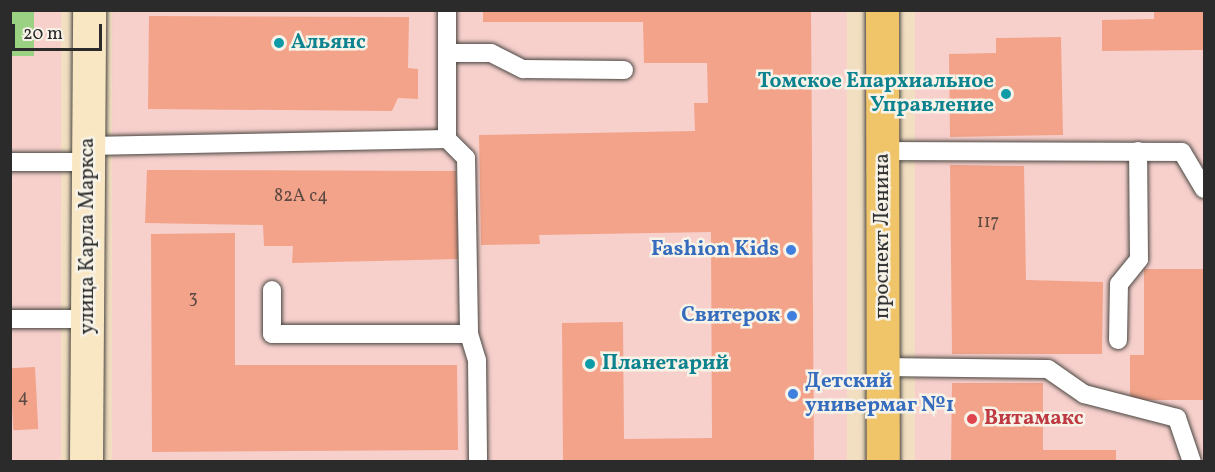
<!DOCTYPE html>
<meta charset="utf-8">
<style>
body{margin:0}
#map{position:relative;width:1215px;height:472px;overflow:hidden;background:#f2dfc2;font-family:Vollkorn,serif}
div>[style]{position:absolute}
.built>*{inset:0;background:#f7d0cc;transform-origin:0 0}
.green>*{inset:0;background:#9bd182;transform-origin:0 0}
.building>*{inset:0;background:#f2a38a;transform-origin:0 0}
.roads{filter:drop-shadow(0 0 2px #494642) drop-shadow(0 0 2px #494642)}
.lane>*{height:18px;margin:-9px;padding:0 9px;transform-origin:9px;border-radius:9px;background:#fff}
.secondary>*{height:33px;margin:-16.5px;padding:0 16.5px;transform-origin:16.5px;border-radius:16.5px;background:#f9e7c3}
.primary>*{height:33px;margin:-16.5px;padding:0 16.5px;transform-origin:16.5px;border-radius:16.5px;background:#f0c469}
.dots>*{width:16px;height:16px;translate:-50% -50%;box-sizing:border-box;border:3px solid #f7f3e8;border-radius:50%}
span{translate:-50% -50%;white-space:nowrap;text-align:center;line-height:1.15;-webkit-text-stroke:5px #f7f3e8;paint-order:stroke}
.number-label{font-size:18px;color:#5d4943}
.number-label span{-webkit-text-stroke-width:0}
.culture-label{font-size:21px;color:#0d838f;font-weight:700}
.left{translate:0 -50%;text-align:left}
.right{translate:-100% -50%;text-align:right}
.street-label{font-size:21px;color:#2b2b2b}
.shop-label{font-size:21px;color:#366cbe;font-weight:700}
.health-label{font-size:21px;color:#be3a42;font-weight:700}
.frame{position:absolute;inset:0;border:12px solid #2b2b2b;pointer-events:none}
.scale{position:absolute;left:12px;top:24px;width:90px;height:27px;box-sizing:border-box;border:3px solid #2b2b2b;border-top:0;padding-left:8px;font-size:18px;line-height:21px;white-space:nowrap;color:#2b2b2b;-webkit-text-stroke:4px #f7f3e8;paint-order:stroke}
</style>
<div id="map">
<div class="built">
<i style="left:10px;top:11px;width:51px;height:450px"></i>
<i style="left:112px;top:11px;width:735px;height:451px"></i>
<i style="left:915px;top:11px;width:289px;height:450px"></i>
</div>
<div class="green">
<i style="left:10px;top:11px;width:24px;height:45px"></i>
</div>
<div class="building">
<i style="clip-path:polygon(483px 10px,811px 10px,814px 462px,563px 462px,562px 323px,623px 322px,624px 439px,712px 438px,711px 232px,539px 235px,540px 244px,481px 245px,479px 135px,695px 131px,694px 103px,708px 103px,707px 63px,644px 63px,643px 22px,483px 22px)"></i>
<i style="clip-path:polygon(1154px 10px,1204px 10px,1204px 50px,1102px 51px,1102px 20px,1154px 19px)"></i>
<i style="clip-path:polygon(149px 16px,409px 17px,408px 68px,418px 69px,418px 99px,398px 98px,392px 111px,148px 109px)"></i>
<i style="clip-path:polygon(1061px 37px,1063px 135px,950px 137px,949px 54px,996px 53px,996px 38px)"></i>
<i style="clip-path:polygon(950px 165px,1024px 166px,1026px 280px,1103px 282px,1102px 354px,952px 354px)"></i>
<i style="clip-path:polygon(147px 170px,456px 171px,458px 259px,292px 263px,293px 246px,264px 246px,263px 225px,145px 223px)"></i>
<i style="clip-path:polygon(235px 233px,235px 365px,457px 365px,458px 450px,152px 452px,151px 234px)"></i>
<i style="clip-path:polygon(1144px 269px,1204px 269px,1204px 400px,1130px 400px,1130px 355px,1144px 355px)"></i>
<i style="left:35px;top:367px;width:62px;height:25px;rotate:87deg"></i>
<i style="clip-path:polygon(952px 383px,1043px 383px,1043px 450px,1116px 450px,1116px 462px,951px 462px)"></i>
</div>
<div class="roads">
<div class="lane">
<i style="left:447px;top:10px;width:129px;rotate:90deg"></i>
<i style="left:447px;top:139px;width:27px;rotate:45deg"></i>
<i style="left:466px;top:158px;width:176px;rotate:89deg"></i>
<i style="left:469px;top:334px;width:27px;rotate:73deg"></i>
<i style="left:477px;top:360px;width:102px;rotate:89.4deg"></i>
<i style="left:447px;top:53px;width:44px"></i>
<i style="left:491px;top:53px;width:36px;rotate:27deg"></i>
<i style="left:523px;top:69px;width:101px;rotate:0.6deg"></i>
<i style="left:88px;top:146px;width:359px;rotate:-1.1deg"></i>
<i style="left:883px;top:151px;width:299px;rotate:0.2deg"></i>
<i style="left:1182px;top:152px;width:43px;rotate:59.3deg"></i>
<i style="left:10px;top:162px;width:78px"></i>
<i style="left:272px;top:290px;width:44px;rotate:90deg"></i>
<i style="left:272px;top:334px;width:197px"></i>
<i style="left:10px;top:319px;width:77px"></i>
<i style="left:1118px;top:340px;width:56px;rotate:-89deg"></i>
<i style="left:1119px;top:284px;width:32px;rotate:-51deg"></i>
<i style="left:1139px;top:259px;width:108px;rotate:-90.5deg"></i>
<i style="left:882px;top:367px;width:166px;rotate:0.7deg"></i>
<i style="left:1048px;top:369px;width:44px;rotate:34.8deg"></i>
<i style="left:1084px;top:394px;width:96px;rotate:14.5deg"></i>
<i style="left:1177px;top:418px;width:46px;rotate:71.2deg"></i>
</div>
<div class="secondary">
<i style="left:86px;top:462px;width:452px;rotate:-89.6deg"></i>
</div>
<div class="primary">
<i style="left:882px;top:10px;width:452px;rotate:89.9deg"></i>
</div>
</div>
<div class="dots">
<i style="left:279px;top:43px;background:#0f9aa8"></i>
<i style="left:1006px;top:94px;background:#0f9aa8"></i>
<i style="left:791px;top:250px;background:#3f7fe0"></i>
<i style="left:792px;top:316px;background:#3f7fe0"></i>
<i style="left:590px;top:364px;background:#0f9aa8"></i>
<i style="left:793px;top:394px;background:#3f7fe0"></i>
<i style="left:972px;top:419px;background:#e0444e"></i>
</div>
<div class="number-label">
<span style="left:301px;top:197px">82А с4</span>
<span style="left:988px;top:223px">117</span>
<span style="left:193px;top:299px">3</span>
<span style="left:23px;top:398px">4</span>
</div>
<div class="culture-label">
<span class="left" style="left:291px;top:43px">Альянс</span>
<span class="right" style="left:994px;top:94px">Томское Епархиальное<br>Управление</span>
<span class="left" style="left:602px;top:364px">Планетарий</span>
</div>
<div class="street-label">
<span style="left:88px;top:236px;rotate:-90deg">улица Карла Маркса</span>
<span style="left:883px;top:236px;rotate:-90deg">проспект Ленина</span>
</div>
<div class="shop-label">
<span class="right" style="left:779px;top:250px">Fashion Kids</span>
<span class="right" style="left:780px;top:316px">Свитерок</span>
<span class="left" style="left:805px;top:394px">Детский<br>универмаг №1</span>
</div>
<div class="health-label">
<span class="left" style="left:984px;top:419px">Витамакс</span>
</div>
<div class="frame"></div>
<div class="scale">20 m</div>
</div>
